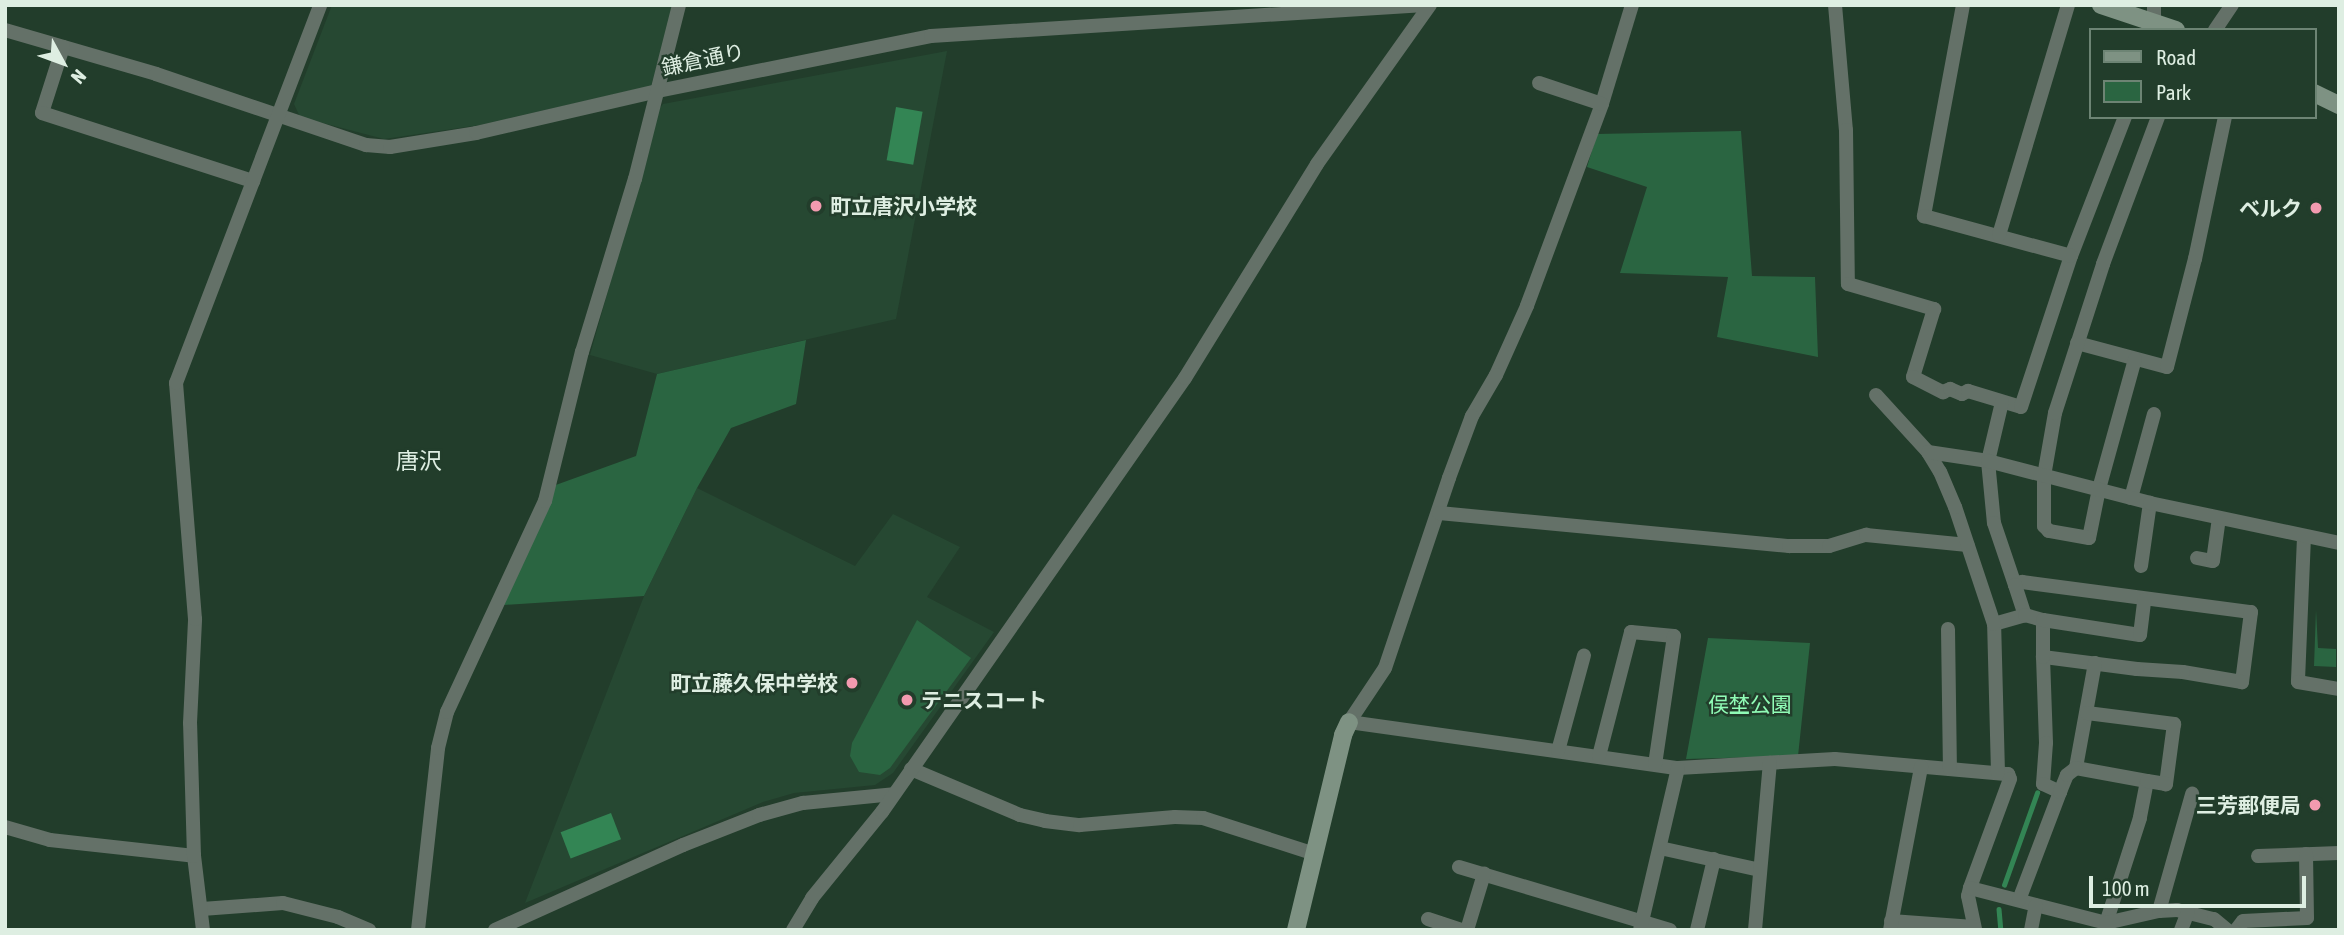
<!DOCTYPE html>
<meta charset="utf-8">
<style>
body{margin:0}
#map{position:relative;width:2344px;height:935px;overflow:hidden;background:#223d2b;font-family:"Asap Condensed","Noto Sans JP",sans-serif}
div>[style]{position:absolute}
.built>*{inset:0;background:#264832}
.green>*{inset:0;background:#2a6541}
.water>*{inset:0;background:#338554;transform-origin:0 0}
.stream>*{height:4.5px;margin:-2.25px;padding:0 2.25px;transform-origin:2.25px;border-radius:2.25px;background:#338554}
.street>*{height:14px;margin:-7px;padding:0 7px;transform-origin:7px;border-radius:7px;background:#647168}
.secondary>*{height:18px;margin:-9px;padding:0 9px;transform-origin:9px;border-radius:9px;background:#7e9283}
.dots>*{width:19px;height:19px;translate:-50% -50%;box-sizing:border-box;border:4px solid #223d2b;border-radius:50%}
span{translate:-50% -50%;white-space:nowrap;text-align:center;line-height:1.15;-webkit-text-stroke:5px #223d2b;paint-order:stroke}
.street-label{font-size:21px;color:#deeee2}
.poi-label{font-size:21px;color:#deeee2;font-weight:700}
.left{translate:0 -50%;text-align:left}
.right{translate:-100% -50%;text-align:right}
.park-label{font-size:21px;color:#90fcb6}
.neighbourhood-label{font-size:23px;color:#deeee2}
.frame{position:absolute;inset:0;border:7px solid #deeee2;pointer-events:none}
.legend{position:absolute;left:2089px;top:28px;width:228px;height:91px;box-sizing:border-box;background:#223d2b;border:2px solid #6d8474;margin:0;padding:9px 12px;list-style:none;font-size:21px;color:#deeee2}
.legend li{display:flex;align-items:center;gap:14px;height:35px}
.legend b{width:35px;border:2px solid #6d8474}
.north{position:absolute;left:28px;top:28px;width:70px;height:70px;-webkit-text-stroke:5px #223d2b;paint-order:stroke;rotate:131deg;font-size:19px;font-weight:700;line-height:28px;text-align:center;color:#deeee2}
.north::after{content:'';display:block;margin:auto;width:24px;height:32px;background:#deeee2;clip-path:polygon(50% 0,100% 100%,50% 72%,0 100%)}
.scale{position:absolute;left:2089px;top:876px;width:217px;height:32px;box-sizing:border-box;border:4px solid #deeee2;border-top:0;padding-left:9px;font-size:21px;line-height:24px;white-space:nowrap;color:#deeee2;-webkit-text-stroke:5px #223d2b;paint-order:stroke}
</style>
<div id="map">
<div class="built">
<i style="clip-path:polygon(332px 5px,674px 5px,651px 86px,480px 125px,384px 139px,300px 117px,294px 104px)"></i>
<i style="clip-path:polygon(947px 51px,896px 319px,657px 374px,590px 355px,659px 109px,663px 104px)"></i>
<i style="clip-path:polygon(697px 488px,855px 566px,893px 514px,960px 547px,927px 597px,994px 632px,893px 773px,875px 785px,794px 793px,763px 802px,525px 903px,644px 596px)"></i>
</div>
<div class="green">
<i style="clip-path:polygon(1741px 131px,1752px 276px,1815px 277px,1818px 357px,1717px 337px,1728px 277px,1620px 273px,1647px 187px,1587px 167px,1597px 134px)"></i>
<i style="clip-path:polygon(806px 340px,796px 404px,731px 428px,697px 488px,644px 596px,504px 605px,553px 486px,636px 456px,657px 374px)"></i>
<i style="clip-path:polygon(2316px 610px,2318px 648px,2336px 649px,2336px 667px,2314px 666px)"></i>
<i style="clip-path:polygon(917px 620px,971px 658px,890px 768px,880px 775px,859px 772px,850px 756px,852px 743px)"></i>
<i style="clip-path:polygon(1708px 638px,1810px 643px,1798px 756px,1686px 759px)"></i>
</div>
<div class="water">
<i style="left:896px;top:107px;width:27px;height:54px;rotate:10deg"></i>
<i style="left:611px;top:813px;width:28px;height:54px;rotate:69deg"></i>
</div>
<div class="stream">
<i style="left:2004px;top:885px;width:98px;rotate:-70.3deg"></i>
<i style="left:1999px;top:909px;width:21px;rotate:85deg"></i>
</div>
<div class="street">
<i style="left:1632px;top:5px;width:103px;rotate:106.9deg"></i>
<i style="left:1602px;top:104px;width:215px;rotate:110.4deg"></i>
<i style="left:1527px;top:306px;width:76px;rotate:114.2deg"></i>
<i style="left:1496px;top:375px;width:48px;rotate:120.3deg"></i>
<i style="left:1472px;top:416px;width:66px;rotate:110.4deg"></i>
<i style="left:1449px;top:478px;width:200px;rotate:108.6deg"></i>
<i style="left:1385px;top:668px;width:65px;rotate:123.7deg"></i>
<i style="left:1349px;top:722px;width:332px;rotate:8deg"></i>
<i style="left:1678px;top:768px;width:157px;rotate:-3.3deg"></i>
<i style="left:1835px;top:759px;width:174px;rotate:5deg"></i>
<i style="left:2008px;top:774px;width:5px;rotate:68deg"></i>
<i style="left:2010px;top:779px;width:116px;rotate:110.2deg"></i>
<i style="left:1970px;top:888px;width:8px;rotate:104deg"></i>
<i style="left:1968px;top:896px;width:35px;rotate:78deg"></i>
<i style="left:1835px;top:5px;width:125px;rotate:85deg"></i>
<i style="left:1846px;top:130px;width:154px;rotate:89.3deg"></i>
<i style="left:1848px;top:284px;width:90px;rotate:16.2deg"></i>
<i style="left:1934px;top:309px;width:71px;rotate:107.2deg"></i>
<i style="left:1913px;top:377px;width:34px;rotate:27deg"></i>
<i style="left:1943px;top:392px;width:8px;rotate:-23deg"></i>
<i style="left:1950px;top:389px;width:13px;rotate:23deg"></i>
<i style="left:1962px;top:394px;width:7px;rotate:-27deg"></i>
<i style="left:1968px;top:391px;width:55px;rotate:16.8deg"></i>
<i style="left:2021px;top:407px;width:159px;rotate:-71.7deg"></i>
<i style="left:2071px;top:256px;width:149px;rotate:-68.8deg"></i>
<i style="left:1963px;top:5px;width:215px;rotate:100.5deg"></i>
<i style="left:1924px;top:216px;width:152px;rotate:15.2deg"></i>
<i style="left:2154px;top:5px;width:17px;rotate:90deg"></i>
<i style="left:5px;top:30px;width:157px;rotate:16.2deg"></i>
<i style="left:156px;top:74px;width:222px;rotate:18.7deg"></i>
<i style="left:366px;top:145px;width:24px;rotate:5deg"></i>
<i style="left:390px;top:147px;width:87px;rotate:-9.2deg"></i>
<i style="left:476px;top:133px;width:187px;rotate:-13deg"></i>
<i style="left:658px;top:91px;width:278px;rotate:-11.4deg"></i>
<i style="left:931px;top:36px;width:499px;rotate:-3.6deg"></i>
<i style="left:2215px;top:30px;width:30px;rotate:-56deg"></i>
<i style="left:63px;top:47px;width:69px;rotate:107.7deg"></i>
<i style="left:42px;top:113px;width:222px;rotate:17.9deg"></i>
<i style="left:1539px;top:83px;width:66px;rotate:18.4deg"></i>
<i style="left:1999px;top:235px;width:240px;rotate:-73.3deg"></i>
<i style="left:2077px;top:343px;width:93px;rotate:14.9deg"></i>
<i style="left:2167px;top:367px;width:112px;rotate:-75.5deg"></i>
<i style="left:2195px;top:259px;width:145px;rotate:-78.1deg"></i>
<i style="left:2135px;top:359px;width:135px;rotate:105.5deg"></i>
<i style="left:2099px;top:489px;width:50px;rotate:101.5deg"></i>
<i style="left:2089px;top:538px;width:41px;rotate:-170.1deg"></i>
<i style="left:2049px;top:531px;width:7px;rotate:-135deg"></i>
<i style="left:2044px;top:526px;width:50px;rotate:-90deg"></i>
<i style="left:2044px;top:476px;width:64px;rotate:-80.1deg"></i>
<i style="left:2055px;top:413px;width:157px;rotate:-72.1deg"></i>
<i style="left:2103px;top:264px;width:157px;rotate:-69.5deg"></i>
<i style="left:1876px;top:395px;width:77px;rotate:47.6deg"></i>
<i style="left:2002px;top:402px;width:61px;rotate:103.3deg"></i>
<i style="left:1988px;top:461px;width:62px;rotate:84.5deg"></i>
<i style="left:1994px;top:523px;width:65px;rotate:71.3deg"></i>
<i style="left:2015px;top:585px;width:8px;rotate:-23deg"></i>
<i style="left:2022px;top:582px;width:231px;rotate:7.5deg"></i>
<i style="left:2251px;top:612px;width:71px;rotate:97.3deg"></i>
<i style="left:2242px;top:682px;width:60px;rotate:-170.4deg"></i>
<i style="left:2183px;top:672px;width:46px;rotate:-176.3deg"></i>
<i style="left:2137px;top:669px;width:95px;rotate:-172.7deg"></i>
<i style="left:2043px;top:657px;width:86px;rotate:88deg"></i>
<i style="left:2046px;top:743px;width:41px;rotate:94.2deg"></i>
<i style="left:2043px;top:784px;width:19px;rotate:25deg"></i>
<i style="left:2131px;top:498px;width:87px;rotate:-74.7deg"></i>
<i style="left:1439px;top:513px;width:352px;rotate:5.4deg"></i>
<i style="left:1789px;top:546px;width:40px"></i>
<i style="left:1829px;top:546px;width:39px;rotate:-17deg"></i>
<i style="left:1866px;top:535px;width:102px;rotate:5.6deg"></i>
<i style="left:2304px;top:537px;width:145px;rotate:92.4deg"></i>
<i style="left:2298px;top:682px;width:42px;rotate:9.7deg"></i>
<i style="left:2197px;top:558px;width:16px;rotate:11deg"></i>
<i style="left:2213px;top:561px;width:43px;rotate:-82.1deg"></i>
<i style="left:2141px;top:566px;width:64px;rotate:-81.9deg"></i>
<i style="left:2015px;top:585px;width:32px;rotate:72deg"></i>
<i style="left:1994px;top:624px;width:32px;rotate:-16deg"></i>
<i style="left:2025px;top:615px;width:19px;rotate:16deg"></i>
<i style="left:1948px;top:629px;width:140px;rotate:89.2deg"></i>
<i style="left:2043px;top:657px;width:37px;rotate:-90deg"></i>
<i style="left:2043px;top:620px;width:98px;rotate:8.8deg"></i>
<i style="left:2140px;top:635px;width:35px;rotate:-83deg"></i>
<i style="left:2095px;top:663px;width:107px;rotate:100.3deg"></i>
<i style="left:2076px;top:768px;width:72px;rotate:10.4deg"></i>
<i style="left:2147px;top:781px;width:38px;rotate:101deg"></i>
<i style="left:2140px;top:818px;width:110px;rotate:107.9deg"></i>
<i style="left:2087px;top:713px;width:88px;rotate:7.2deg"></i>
<i style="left:2174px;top:724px;width:61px;rotate:97.6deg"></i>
<i style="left:2166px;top:784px;width:19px;rotate:-171deg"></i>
<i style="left:1558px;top:751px;width:99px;rotate:-74.8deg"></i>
<i style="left:1599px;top:756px;width:128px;rotate:-75.5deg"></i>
<i style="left:1631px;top:632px;width:43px;rotate:5.3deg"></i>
<i style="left:1674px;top:636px;width:130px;rotate:98.4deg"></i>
<i style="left:911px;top:769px;width:118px;rotate:22.9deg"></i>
<i style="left:1020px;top:815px;width:26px;rotate:13deg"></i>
<i style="left:1045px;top:821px;width:35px;rotate:7deg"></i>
<i style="left:1080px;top:825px;width:95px;rotate:-4.8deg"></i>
<i style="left:1175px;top:817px;width:28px;rotate:2deg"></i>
<i style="left:1203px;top:818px;width:118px;rotate:17.8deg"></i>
<i style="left:1998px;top:773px;width:149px;rotate:-91.5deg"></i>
<i style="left:1994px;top:624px;width:123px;rotate:-108.4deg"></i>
<i style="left:1955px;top:507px;width:38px;rotate:-113deg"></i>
<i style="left:1940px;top:472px;width:23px;rotate:-121deg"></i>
<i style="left:1928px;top:452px;width:61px;rotate:8.5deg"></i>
<i style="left:1988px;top:461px;width:167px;rotate:14.5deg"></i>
<i style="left:2150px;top:503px;width:193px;rotate:11.9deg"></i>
<i style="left:5px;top:827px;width:47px;rotate:16.1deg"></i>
<i style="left:50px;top:840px;width:145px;rotate:6.3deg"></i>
<i style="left:1660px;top:848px;width:102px;rotate:12.4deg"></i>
<i style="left:2258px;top:856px;width:81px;rotate:-2.1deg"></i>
<i style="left:1459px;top:867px;width:220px;rotate:16.6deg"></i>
<i style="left:1970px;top:888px;width:140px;rotate:14.4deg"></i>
<i style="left:2106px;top:923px;width:54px;rotate:-12.8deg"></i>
<i style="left:2159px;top:911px;width:18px;rotate:-3deg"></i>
<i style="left:2177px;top:910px;width:38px;rotate:14deg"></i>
<i style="left:2214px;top:919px;width:17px;rotate:40deg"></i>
<i style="left:2019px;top:900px;width:116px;rotate:-69.2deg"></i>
<i style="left:2060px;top:792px;width:18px;rotate:-68deg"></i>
<i style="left:2067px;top:775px;width:11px;rotate:-38deg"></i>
<i style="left:202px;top:909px;width:81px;rotate:-4.2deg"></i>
<i style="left:283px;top:903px;width:57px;rotate:14.3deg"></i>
<i style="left:338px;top:917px;width:34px;rotate:23deg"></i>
<i style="left:2159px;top:911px;width:122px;rotate:-74.2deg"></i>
<i style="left:1428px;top:919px;width:35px;rotate:18deg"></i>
<i style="left:1891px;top:921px;width:83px;rotate:4.1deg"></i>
<i style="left:203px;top:930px;width:75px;rotate:-96.9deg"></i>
<i style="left:194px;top:856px;width:133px;rotate:-91.7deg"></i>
<i style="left:190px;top:723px;width:104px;rotate:-87.2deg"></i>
<i style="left:195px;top:619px;width:237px;rotate:-94.6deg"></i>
<i style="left:176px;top:383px;width:404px;rotate:-69.1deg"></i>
<i style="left:418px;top:930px;width:183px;rotate:-83.7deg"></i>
<i style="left:438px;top:748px;width:37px;rotate:-76deg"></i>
<i style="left:447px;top:712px;width:233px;rotate:-65.1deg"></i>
<i style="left:545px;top:501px;width:154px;rotate:-76.1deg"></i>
<i style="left:582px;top:352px;width:181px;rotate:-73deg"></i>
<i style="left:635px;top:179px;width:179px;rotate:-75.8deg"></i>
<i style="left:495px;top:930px;width:206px;rotate:-24.3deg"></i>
<i style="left:683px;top:845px;width:82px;rotate:-21.5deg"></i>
<i style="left:759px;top:815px;width:46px;rotate:-15.3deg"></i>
<i style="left:803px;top:803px;width:91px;rotate:-5.6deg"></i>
<i style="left:793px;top:930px;width:37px;rotate:-59deg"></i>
<i style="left:812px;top:898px;width:111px;rotate:-50.9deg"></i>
<i style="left:882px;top:812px;width:529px;rotate:-55.08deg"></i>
<i style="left:1185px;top:378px;width:251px;rotate:-58.3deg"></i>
<i style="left:1317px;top:164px;width:195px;rotate:-54.6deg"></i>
<i style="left:1467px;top:930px;width:59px;rotate:-73.1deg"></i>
<i style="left:1640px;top:930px;width:166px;rotate:-76.8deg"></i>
<i style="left:1697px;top:930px;width:73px;rotate:-76.5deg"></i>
<i style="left:1755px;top:930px;width:168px;rotate:-84.9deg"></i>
<i style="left:1890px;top:930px;width:166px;rotate:-79.2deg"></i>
<i style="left:2031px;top:930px;width:25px;rotate:-79deg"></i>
<i style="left:2181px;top:930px;width:19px;rotate:-69deg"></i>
<i style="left:2236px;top:930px;width:11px;rotate:-52deg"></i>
<i style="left:2243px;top:921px;width:64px;rotate:-2.7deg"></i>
<i style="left:2307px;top:918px;width:64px;rotate:-90.9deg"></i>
</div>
<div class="secondary">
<i style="left:2101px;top:5px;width:79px;rotate:18.4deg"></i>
<i style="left:2314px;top:93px;width:28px;rotate:26deg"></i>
<i style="left:1296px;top:930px;width:201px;rotate:-76.4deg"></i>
<i style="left:1343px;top:735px;width:14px;rotate:-65deg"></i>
</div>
<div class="dots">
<i style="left:816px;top:206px;background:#f29aaf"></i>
<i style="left:2316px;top:208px;background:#f29aaf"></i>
<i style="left:852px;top:683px;background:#f29aaf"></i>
<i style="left:907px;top:700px;background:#f29aaf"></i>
<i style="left:2315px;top:805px;background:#f29aaf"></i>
</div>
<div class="street-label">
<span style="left:703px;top:59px;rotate:-12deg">鎌倉通り</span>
</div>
<div class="poi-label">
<span class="left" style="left:830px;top:206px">町立唐沢小学校</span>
<span class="right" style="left:2302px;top:208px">ベルク</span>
<span class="right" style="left:838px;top:683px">町立藤久保中学校</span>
<span class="left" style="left:921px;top:700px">テニスコート</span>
<span class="right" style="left:2301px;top:805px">三芳郵便局</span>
</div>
<div class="park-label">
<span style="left:1750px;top:704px">俣埜公園</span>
</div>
<div class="neighbourhood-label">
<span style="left:419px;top:461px">唐沢</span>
</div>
<div class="frame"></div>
<ul class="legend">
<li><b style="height:9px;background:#7e9283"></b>Road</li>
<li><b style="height:19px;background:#2a6541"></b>Park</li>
</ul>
<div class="north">N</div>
<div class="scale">100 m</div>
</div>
